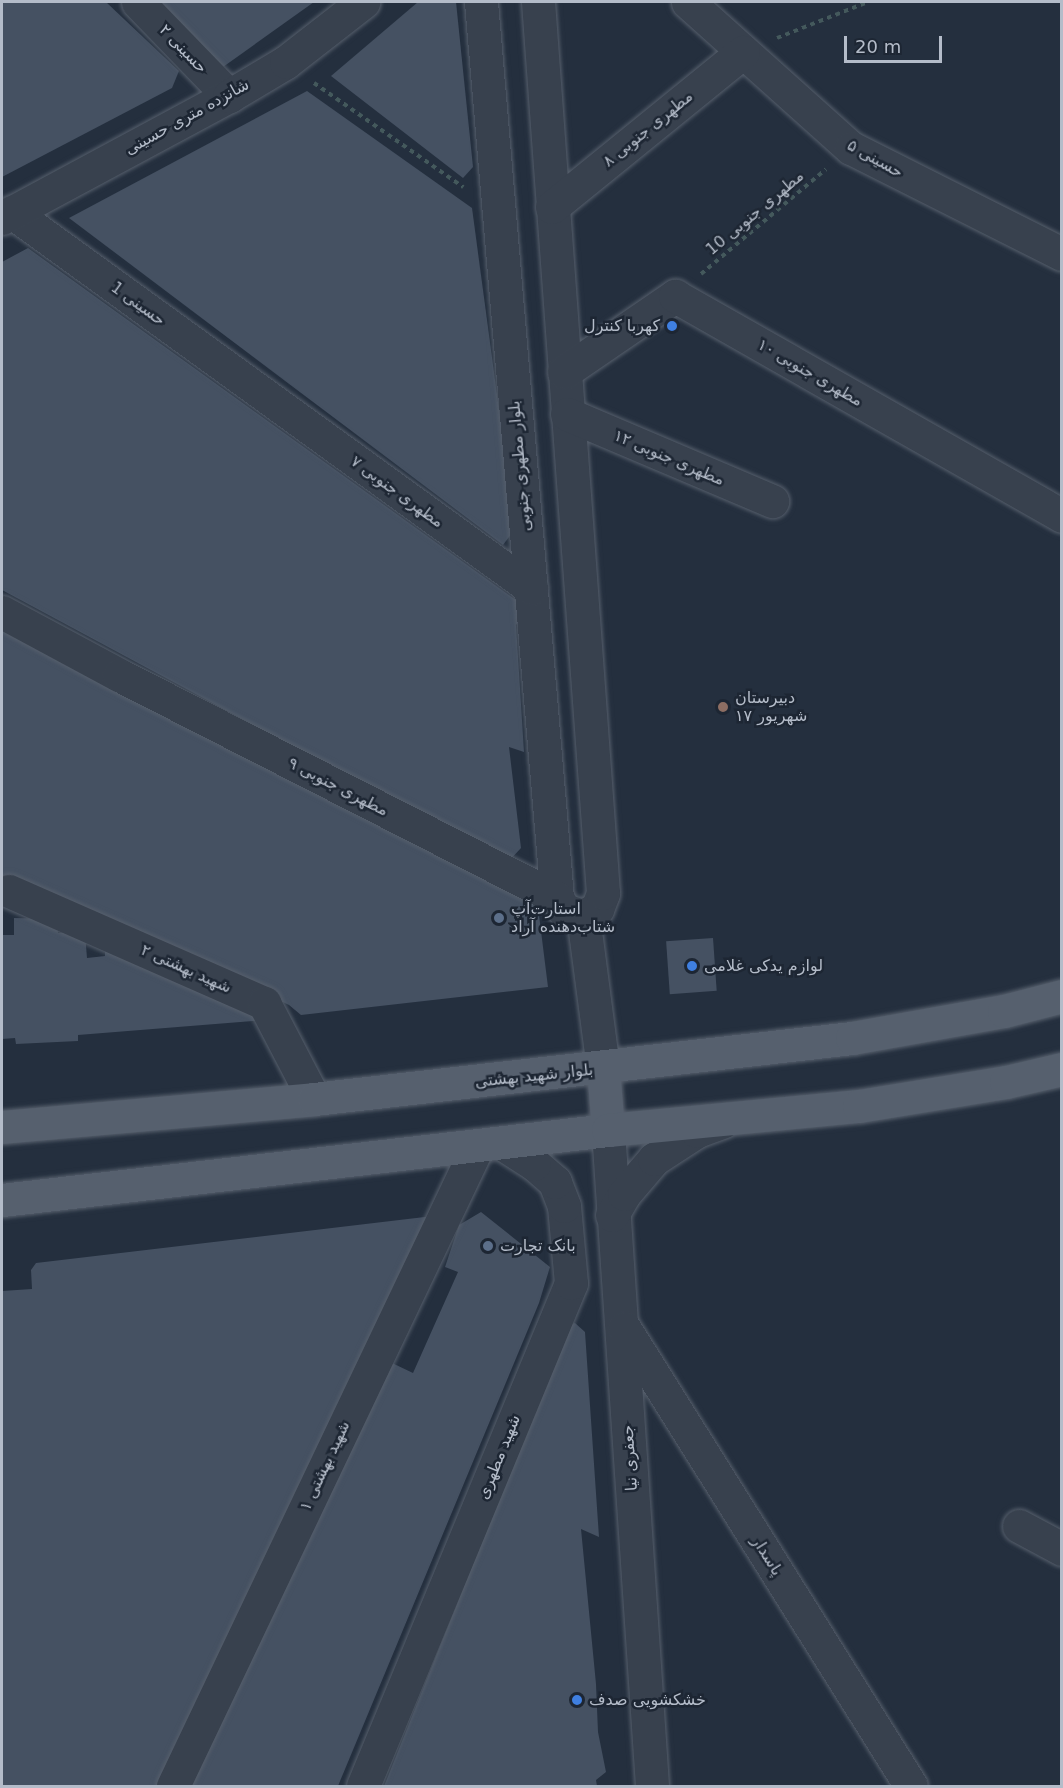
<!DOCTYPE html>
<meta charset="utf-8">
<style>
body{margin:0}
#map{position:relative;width:1063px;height:1788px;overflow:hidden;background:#242f3e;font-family:"DejaVu Sans","Noto Naskh Arabic",sans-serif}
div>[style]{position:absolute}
.building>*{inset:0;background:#455162;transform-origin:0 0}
.path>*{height:4px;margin-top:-2px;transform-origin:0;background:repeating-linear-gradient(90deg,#44595c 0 4.5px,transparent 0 9px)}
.roads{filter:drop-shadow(0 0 2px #565f6c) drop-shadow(0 0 2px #565f6c)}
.minor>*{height:33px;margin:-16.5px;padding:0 16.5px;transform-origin:16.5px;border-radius:16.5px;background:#38414e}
.major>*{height:33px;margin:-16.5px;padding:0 16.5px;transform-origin:16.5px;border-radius:16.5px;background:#56606e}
.dots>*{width:16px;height:16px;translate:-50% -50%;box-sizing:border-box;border:3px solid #1d2633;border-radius:50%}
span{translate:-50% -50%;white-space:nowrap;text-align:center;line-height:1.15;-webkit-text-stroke:5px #1d2633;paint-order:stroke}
.street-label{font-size:16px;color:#b4bcc9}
.poi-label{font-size:16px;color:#b4bcc9}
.right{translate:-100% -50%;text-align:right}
.left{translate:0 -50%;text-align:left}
.frame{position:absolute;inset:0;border:3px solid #b4bcc9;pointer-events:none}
.scale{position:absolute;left:844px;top:36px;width:98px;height:27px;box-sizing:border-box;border:3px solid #b4bcc9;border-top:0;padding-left:8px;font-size:18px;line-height:21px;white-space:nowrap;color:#b4bcc9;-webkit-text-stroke:4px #1d2633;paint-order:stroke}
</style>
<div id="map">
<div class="building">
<i style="clip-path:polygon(2px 2px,106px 2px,179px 71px,172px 88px,2px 177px)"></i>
<i style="clip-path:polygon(158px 2px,314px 2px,223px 67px)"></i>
<i style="clip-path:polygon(418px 2px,456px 2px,473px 167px,463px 178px,331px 76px)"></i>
<i style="clip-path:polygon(307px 91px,472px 208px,515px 529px,503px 545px,69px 218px)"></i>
<i style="clip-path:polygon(28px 248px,516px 600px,525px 610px,516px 625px,524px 752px,509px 747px,521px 848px,508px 862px,2px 590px,2px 262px)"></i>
<i style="clip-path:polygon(2px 623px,537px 899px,548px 987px,301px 1015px,289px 1005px,238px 981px,44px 891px,2px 876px)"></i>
<i style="clip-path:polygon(14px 918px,57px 919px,58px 933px,85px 933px,87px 958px,105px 956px,105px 944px,266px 1020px,78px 1035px,78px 1041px,16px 1044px,15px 1038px,2px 1039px,2px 935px,14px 935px)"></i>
<i style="left:713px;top:938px;width:53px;height:47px;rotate:86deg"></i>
<i style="clip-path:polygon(481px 1212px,550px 1267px,539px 1303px,338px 1786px,184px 1786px,392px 1363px,413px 1373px,458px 1272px,445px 1267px,459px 1225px)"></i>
<i style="clip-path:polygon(433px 1216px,163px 1786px,2px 1786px,2px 1291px,32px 1289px,31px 1270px,36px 1263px)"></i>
<i style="clip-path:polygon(575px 1323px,585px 1332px,599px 1537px,581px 1529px,596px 1684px,598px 1732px,606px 1772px,596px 1780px,597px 1786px,384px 1786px,569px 1325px)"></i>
</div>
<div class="path">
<i style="left:777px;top:38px;width:98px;rotate:-21.6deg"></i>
<i style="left:314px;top:83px;width:182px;rotate:34.9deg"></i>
<i style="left:701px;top:274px;width:163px;rotate:-40deg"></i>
</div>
<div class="roads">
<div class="minor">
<i style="left:138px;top:2px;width:131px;rotate:45.9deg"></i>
<i style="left:481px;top:2px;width:899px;rotate:85.15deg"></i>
<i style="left:557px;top:898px;width:14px;rotate:60deg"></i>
<i style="left:564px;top:910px;width:20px;rotate:18deg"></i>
<i style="left:583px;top:916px;width:16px;rotate:-27deg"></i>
<i style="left:597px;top:909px;width:17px;rotate:-69deg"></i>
<i style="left:603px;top:893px;width:893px;rotate:-94.17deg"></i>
<i style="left:688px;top:2px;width:219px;rotate:41.9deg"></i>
<i style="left:851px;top:148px;width:236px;rotate:26.7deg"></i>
<i style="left:552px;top:207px;width:246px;rotate:-39.1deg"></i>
<i style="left:12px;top:212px;width:641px;rotate:35.92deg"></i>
<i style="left:2px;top:218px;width:258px;rotate:-28.3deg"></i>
<i style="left:229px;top:96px;width:66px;rotate:-30.8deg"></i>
<i style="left:286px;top:62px;width:98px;rotate:-37.9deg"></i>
<i style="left:564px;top:372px;width:135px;rotate:-34.4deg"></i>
<i style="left:675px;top:296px;width:445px;rotate:29.6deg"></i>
<i style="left:567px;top:414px;width:223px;rotate:23deg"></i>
<i style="left:2px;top:612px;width:133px;rotate:28.3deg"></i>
<i style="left:119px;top:675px;width:492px;rotate:27deg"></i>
<i style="left:9px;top:891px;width:279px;rotate:23.7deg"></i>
<i style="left:264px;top:1003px;width:108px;rotate:62.5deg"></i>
<i style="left:583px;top:916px;width:153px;rotate:82.5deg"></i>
<i style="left:608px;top:1130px;width:657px;rotate:86.16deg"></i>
<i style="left:612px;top:1215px;width:24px;rotate:-60deg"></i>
<i style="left:624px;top:1194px;width:46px;rotate:-49.4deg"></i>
<i style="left:654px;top:1159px;width:51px;rotate:-33.1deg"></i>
<i style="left:697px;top:1131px;width:27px;rotate:-20deg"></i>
<i style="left:624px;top:1328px;width:540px;rotate:57.93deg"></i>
<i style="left:1019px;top:1526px;width:49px;rotate:28.1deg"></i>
<i style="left:173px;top:1786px;width:710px;rotate:-64.55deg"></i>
<i style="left:363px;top:1786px;width:544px;rotate:-67.53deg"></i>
<i style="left:571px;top:1283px;width:77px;rotate:-95.2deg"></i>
<i style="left:564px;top:1206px;width:26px;rotate:-111deg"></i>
<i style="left:555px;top:1182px;width:28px;rotate:-139deg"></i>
<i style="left:534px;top:1164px;width:38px;rotate:-147deg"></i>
</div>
<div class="major">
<i style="left:603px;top:1068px;width:62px;rotate:85.4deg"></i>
<i style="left:2px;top:1127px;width:313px;rotate:-5.1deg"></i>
<i style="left:314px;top:1099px;width:541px;rotate:-6.47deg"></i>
<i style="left:852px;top:1038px;width:154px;rotate:-10.1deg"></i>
<i style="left:1004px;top:1011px;width:60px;rotate:-14.5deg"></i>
<i style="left:2px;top:1200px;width:610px;rotate:-6.59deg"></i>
<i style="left:608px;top:1130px;width:252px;rotate:-5.5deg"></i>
<i style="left:859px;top:1106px;width:149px;rotate:-9.3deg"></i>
<i style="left:1006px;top:1082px;width:57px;rotate:-13.1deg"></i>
</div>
</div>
<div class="dots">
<i style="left:672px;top:326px;background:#3f7fe0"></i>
<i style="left:723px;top:707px;background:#8d6e63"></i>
<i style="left:499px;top:918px;background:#5c6f8a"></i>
<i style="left:692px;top:966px;background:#3f7fe0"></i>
<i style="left:488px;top:1246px;background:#5c6f8a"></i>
<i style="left:577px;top:1700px;background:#3f7fe0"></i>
</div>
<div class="street-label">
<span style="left:183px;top:49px;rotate:46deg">حسینی ۲</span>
<span style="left:187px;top:117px;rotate:-29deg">شانزده متری حسینی</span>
<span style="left:648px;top:129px;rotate:-39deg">مطهری جنوبی ۸</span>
<span style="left:875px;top:159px;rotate:29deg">حسینی ۵</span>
<span style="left:755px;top:213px;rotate:-40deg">مطهری جنوبی 10</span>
<span style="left:138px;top:304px;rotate:36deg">حسینی 1</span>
<span style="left:810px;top:373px;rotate:30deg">مطهری جنوبی ۱۰</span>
<span style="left:669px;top:458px;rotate:23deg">مطهری جنوبی ۱۲</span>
<span style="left:520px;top:466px;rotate:-95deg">بلوار مطهری جنوبی</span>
<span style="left:397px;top:492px;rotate:36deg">مطهری جنوبی ۷</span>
<span style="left:338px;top:787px;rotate:27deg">مطهری جنوبی ۹</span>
<span style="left:186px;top:969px;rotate:24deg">شهید بهشتی ۲</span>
<span style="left:534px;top:1076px;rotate:-6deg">بلوار شهید بهشتی</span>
<span style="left:499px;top:1457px;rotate:-68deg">شهید مطهری</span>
<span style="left:630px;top:1458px;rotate:-94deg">جعفری نیا</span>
<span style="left:325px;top:1466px;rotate:-65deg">شهید بهشتی ۱</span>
<span style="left:767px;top:1556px;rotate:58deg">پاسدار</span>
</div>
<div class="poi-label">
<span class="right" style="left:660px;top:326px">کهربا کنترل</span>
<span class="left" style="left:735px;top:707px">دبیرستان<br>۱۷ شهریور</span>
<span class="left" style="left:511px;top:918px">استارت‌آپ<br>شتاب‌دهنده آراد</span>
<span class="left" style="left:704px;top:966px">لوازم یدکی غلامی</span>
<span class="left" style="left:500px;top:1246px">بانک تجارت</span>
<span class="left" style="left:589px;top:1700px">خشکشویی صدف</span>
</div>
<div class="frame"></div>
<div class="scale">20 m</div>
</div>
